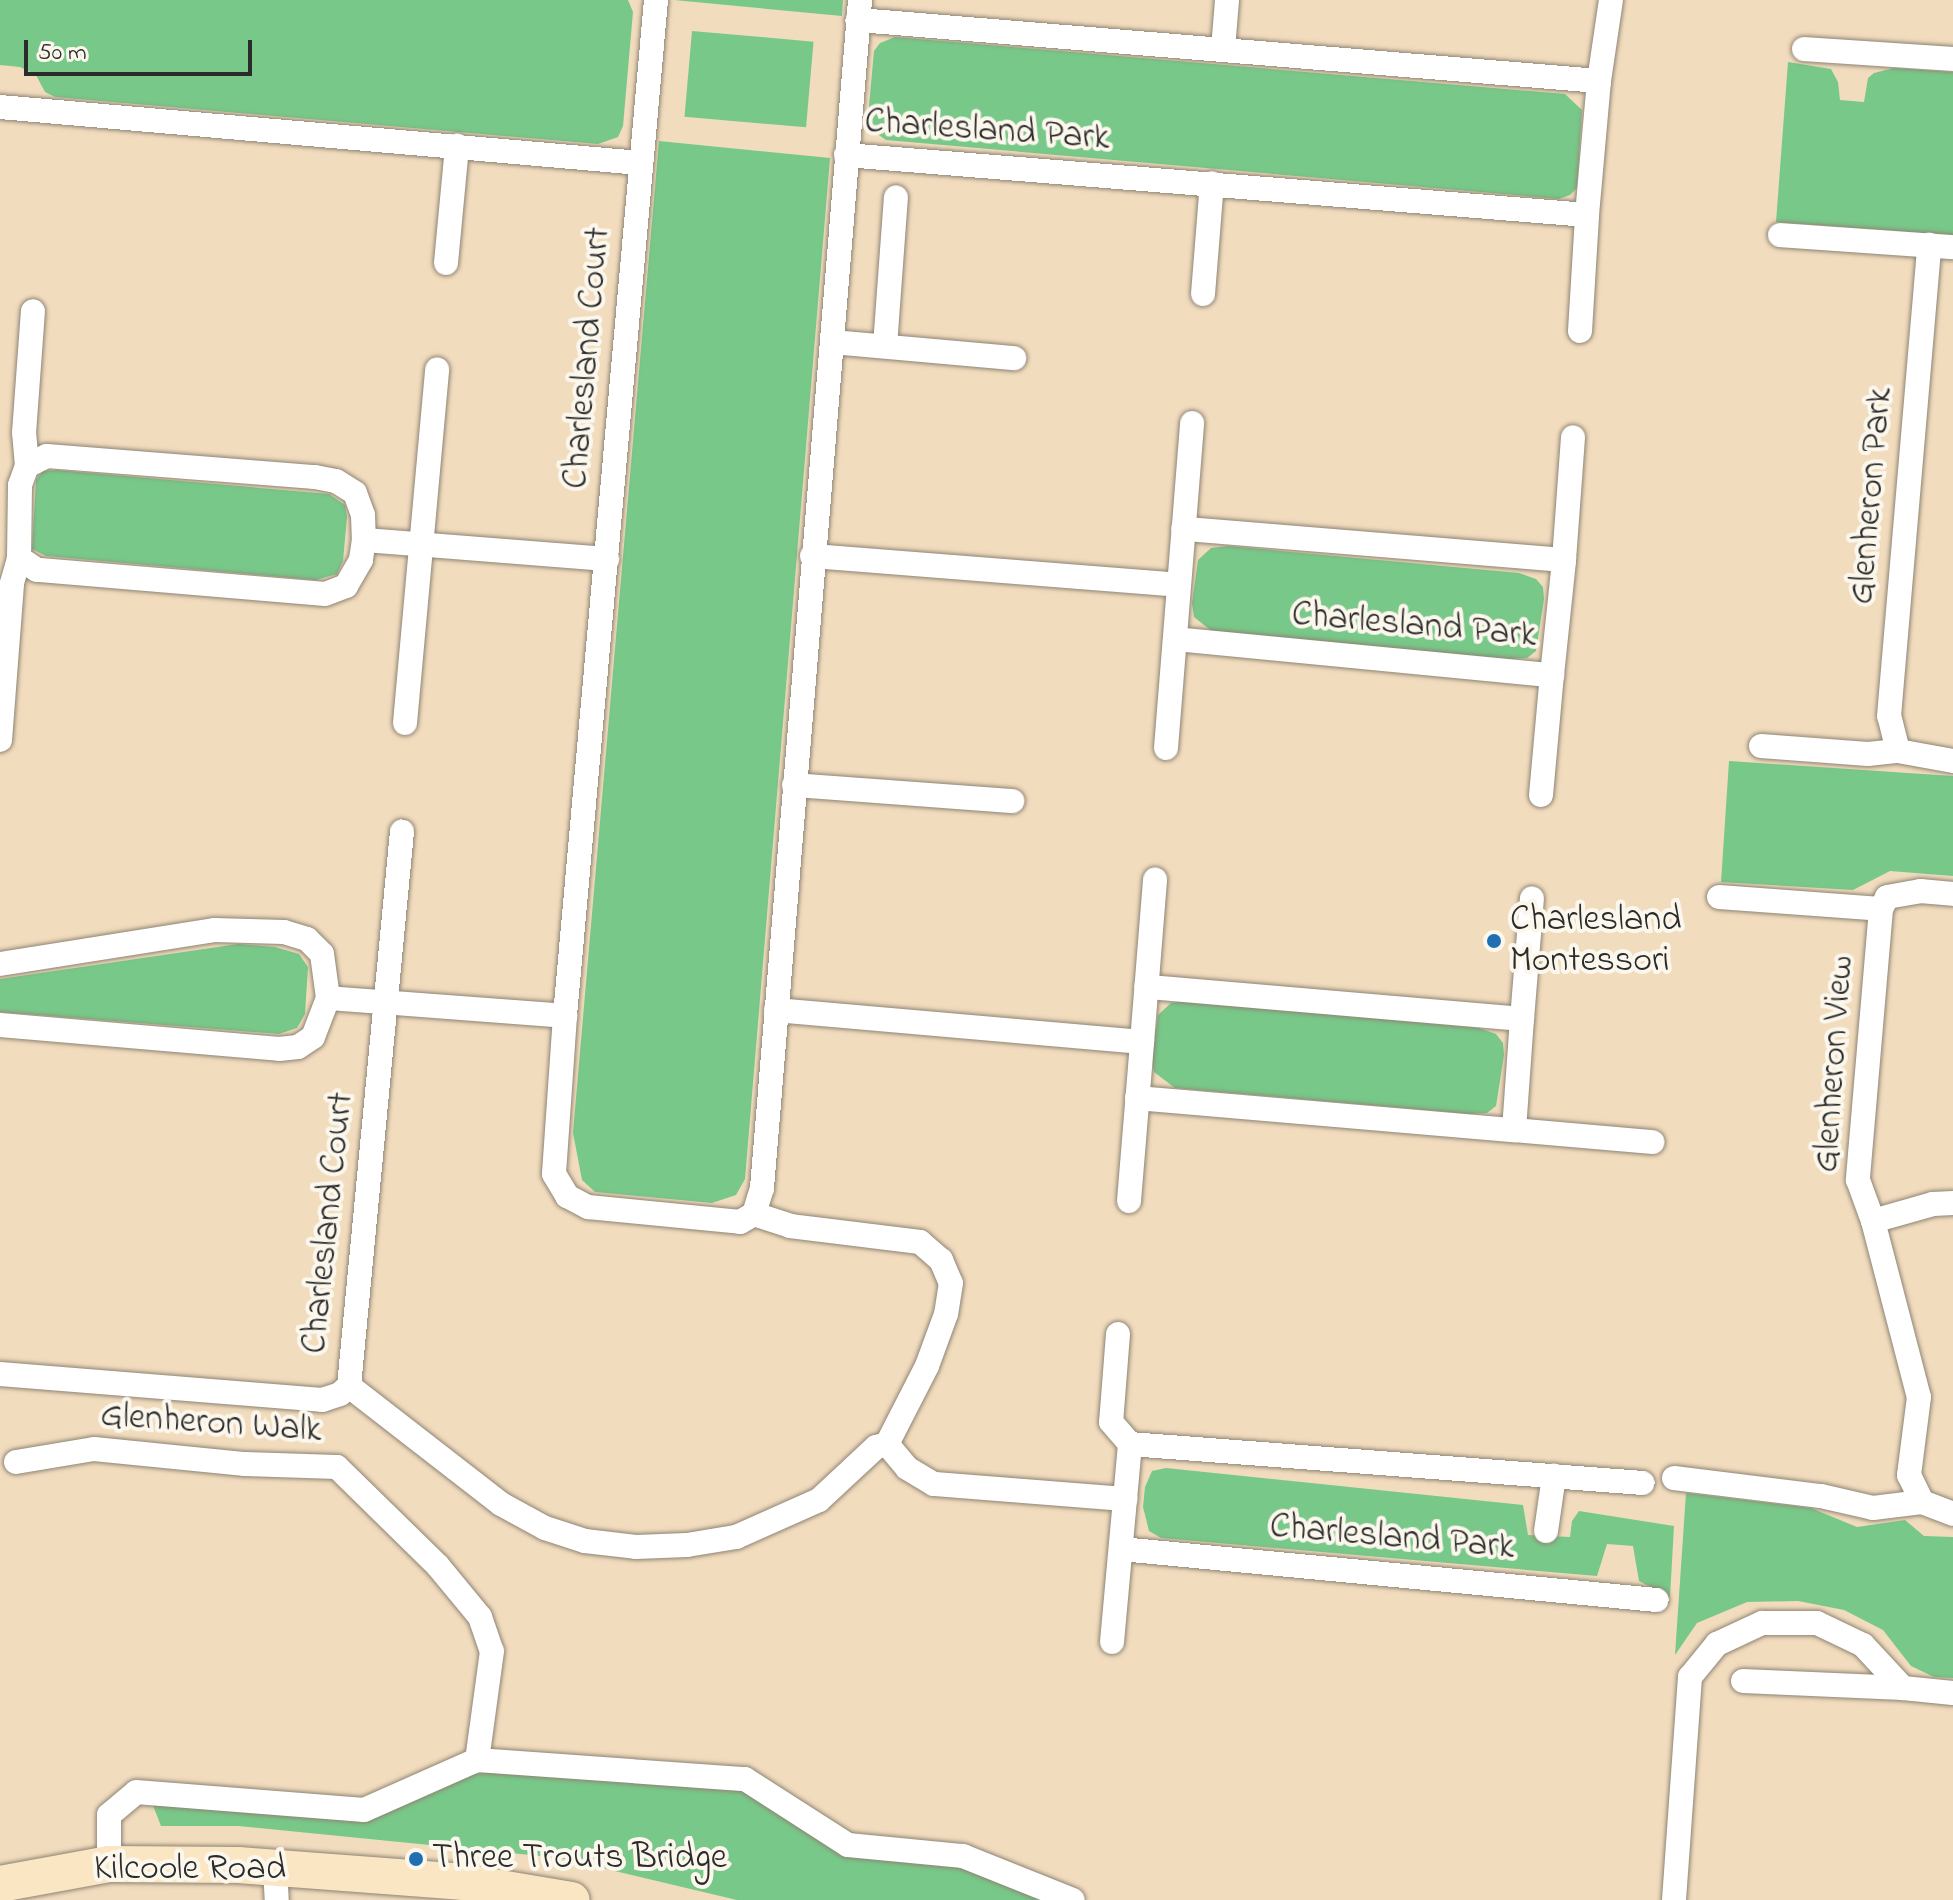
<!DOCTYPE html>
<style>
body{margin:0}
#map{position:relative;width:1953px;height:1900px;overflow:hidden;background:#f2dcbe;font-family:"Indie Flower",sans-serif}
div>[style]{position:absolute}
.green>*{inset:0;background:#78c889;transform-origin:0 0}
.roads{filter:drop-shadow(0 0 2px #8e8474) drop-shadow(0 0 2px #8e8474)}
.minor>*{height:24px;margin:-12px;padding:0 12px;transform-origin:12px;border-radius:12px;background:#fff}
.secondary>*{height:36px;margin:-18px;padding:0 18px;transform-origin:18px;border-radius:18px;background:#fbe6c3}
.dots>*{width:22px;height:22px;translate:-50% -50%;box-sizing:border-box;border:4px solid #fbf7ec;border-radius:50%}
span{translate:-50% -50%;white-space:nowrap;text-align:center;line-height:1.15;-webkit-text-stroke:8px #fbf7ec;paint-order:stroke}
.street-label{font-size:36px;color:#2b2b2b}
.poi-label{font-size:36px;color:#2b2b2b}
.left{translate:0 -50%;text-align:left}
.scale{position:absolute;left:24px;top:40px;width:228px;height:36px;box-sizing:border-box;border:4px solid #2b2b2b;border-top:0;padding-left:10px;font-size:24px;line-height:28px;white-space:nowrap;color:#2b2b2b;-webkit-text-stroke:6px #fbf7ec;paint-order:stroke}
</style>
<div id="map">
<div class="green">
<i style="clip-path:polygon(0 0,628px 0,633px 12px,623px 126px,618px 137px,598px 144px,55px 97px,45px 92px,36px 75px,20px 67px,0 65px)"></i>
<i style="clip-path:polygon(674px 0,843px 0,842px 16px)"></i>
<i style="left:692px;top:31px;width:122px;height:86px;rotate:5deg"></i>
<i style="clip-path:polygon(895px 37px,1565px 94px,1582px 110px,1577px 188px,1570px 195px,1559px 199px,886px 140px,876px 133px,868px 117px,874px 51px,880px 43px)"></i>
<i style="clip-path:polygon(1788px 62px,1831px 69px,1838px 82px,1840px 100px,1864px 102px,1868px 78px,1874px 73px,1894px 68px,1953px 72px,1953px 235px,1776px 222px)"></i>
<i style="clip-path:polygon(659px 141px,830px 158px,745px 1179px,736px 1195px,712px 1203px,595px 1192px,582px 1180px,573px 1133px)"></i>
<i style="clip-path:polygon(56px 470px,329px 494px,345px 505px,347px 517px,343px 561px,337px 574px,316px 580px,46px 556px,32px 549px,36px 480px,43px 471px)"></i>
<i style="clip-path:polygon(1228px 546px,1519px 573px,1536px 579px,1543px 587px,1544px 599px,1536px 651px,1527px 658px,1510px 659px,1214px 633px,1194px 617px,1192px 603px,1198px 560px,1211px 548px)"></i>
<i style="clip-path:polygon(1729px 761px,1953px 776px,1953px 876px,1890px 871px,1853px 890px,1721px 882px)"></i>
<i style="clip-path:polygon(238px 944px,275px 947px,299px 954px,308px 967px,305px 1014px,297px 1028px,279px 1034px,0 1012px,0 979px)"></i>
<i style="clip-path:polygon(1188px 1001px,1479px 1028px,1496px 1034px,1503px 1043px,1504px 1055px,1496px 1106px,1487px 1113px,1470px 1114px,1175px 1088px,1154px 1072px,1152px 1059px,1158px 1015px,1171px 1003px)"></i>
<i style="clip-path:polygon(1166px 1468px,1523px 1505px,1528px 1535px,1570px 1537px,1572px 1521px,1579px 1511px,1674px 1526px,1670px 1597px,1639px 1581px,1633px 1546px,1607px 1544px,1597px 1576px,1161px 1538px,1149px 1531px,1143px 1507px,1145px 1487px,1152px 1471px)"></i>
<i style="clip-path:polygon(1686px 1493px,1811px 1508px,1857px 1527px,1905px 1520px,1924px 1536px,1953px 1537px,1953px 1678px,1934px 1677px,1911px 1666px,1883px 1630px,1844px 1610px,1798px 1601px,1747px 1602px,1697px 1623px,1675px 1655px)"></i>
<i style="clip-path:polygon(506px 1768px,746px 1789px,851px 1853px,963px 1862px,1058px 1900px,737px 1900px,560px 1858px,238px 1826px,161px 1826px,152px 1803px,370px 1816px,457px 1778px)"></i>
</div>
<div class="roads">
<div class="minor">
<i style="left:656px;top:0;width:1020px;rotate:95.12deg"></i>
<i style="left:565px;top:1016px;width:158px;rotate:94deg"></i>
<i style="left:554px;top:1174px;width:26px;rotate:59deg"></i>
<i style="left:567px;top:1196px;width:24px;rotate:28deg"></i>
<i style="left:588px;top:1207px;width:153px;rotate:5.6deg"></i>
<i style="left:740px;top:1222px;width:16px;rotate:-30deg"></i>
<i style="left:1223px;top:49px;width:49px;rotate:-85.3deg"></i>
<i style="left:1804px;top:49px;width:149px;rotate:3.8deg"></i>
<i style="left:1599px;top:81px;width:82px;rotate:-81.6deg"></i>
<i style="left:0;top:107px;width:642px;rotate:5deg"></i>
<i style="left:846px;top:155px;width:743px;rotate:4.63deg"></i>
<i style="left:1587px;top:215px;width:135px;rotate:-84.9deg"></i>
<i style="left:1599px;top:81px;width:744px;rotate:-175.29deg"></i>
<i style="left:1780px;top:235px;width:173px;rotate:4deg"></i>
<i style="left:446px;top:263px;width:118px;rotate:-84.6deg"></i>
<i style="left:1203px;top:294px;width:111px;rotate:-85.4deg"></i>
<i style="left:1580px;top:331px;width:116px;rotate:-86.5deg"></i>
<i style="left:833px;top:342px;width:182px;rotate:5.1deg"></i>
<i style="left:885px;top:346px;width:149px;rotate:-85.8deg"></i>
<i style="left:27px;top:466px;width:33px;rotate:-95deg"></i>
<i style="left:24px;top:433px;width:122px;rotate:-85.8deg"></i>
<i style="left:364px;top:540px;width:20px;rotate:99deg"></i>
<i style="left:361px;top:560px;width:30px;rotate:120deg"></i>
<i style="left:346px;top:586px;width:22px;rotate:159deg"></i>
<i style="left:325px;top:594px;width:289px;rotate:-175.2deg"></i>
<i style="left:37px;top:570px;width:22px;rotate:-146deg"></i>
<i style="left:19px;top:558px;width:73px;rotate:-89.2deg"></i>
<i style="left:20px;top:485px;width:20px;rotate:-70deg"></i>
<i style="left:27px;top:466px;width:22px;rotate:-27deg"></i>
<i style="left:47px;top:456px;width:269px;rotate:4.5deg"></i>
<i style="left:315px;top:477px;width:21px;rotate:11deg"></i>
<i style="left:336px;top:481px;width:22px;rotate:32deg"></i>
<i style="left:355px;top:493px;width:23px;rotate:70deg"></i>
<i style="left:363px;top:515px;width:25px;rotate:88deg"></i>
<i style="left:364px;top:540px;width:244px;rotate:4.5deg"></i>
<i style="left:812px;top:556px;width:368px;rotate:4.5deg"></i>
<i style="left:1564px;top:560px;width:123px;rotate:-85.8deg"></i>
<i style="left:1175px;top:639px;width:379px;rotate:5.5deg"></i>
<i style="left:1552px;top:675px;width:116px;rotate:-84deg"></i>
<i style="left:1564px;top:560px;width:382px;rotate:-175.3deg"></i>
<i style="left:405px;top:723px;width:355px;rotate:-84.8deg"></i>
<i style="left:0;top:740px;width:157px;rotate:-85.6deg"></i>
<i style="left:12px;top:583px;width:26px;rotate:-74deg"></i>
<i style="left:1761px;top:746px;width:107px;rotate:4.3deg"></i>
<i style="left:1868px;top:754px;width:30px;rotate:-6deg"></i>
<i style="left:1898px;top:751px;width:56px;rotate:10.3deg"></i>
<i style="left:1166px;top:748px;width:326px;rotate:-85.4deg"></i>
<i style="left:1898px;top:751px;width:36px;rotate:-104deg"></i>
<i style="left:1889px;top:716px;width:473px;rotate:-85.1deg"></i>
<i style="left:794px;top:785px;width:219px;rotate:4.2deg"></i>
<i style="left:1541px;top:795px;width:121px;rotate:-84.8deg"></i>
<i style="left:1719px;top:897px;width:162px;rotate:4.2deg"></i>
<i style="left:1881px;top:909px;width:13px;rotate:-63deg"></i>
<i style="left:1887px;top:897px;width:34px;rotate:-10deg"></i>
<i style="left:1920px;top:891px;width:33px;rotate:5deg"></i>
<i style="left:1881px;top:909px;width:272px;rotate:94.9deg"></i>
<i style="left:1858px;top:1180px;width:44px;rotate:69.9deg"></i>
<i style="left:1873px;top:1221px;width:182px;rotate:75.4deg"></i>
<i style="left:1919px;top:1397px;width:79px;rotate:97.3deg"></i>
<i style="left:1909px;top:1475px;width:30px;rotate:64deg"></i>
<i style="left:0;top:964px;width:218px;rotate:-9deg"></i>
<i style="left:215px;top:930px;width:69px;rotate:1.7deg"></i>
<i style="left:284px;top:932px;width:24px;rotate:17deg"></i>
<i style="left:307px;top:939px;width:21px;rotate:45deg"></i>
<i style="left:322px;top:954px;width:44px;rotate:82.2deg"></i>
<i style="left:776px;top:1010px;width:367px;rotate:5deg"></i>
<i style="left:1142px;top:1042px;width:163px;rotate:-85.4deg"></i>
<i style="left:1522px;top:1019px;width:121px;rotate:-85.3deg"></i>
<i style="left:0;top:1025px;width:280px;rotate:4.9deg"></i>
<i style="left:279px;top:1049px;width:19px;rotate:-6deg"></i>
<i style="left:298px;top:1047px;width:18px;rotate:-34deg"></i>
<i style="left:313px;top:1037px;width:42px;rotate:-69deg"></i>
<i style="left:328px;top:998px;width:238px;rotate:4.3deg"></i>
<i style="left:1137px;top:1098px;width:378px;rotate:4.9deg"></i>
<i style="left:1514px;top:1130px;width:111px;rotate:-85.9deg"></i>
<i style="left:1522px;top:1019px;width:377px;rotate:-175.1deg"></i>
<i style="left:1514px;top:1130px;width:139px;rotate:5deg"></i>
<i style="left:1129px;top:1201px;width:160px;rotate:-85.3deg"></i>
<i style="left:754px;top:1214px;width:27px;rotate:-73deg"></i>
<i style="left:762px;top:1188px;width:1192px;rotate:-85.28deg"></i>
<i style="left:754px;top:1214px;width:38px;rotate:18deg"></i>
<i style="left:790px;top:1226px;width:131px;rotate:7deg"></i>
<i style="left:920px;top:1242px;width:28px;rotate:41deg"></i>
<i style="left:941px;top:1260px;width:25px;rotate:67deg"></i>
<i style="left:951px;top:1283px;width:31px;rotate:99deg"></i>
<i style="left:946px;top:1314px;width:55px;rotate:110.1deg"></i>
<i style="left:927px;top:1366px;width:88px;rotate:117.1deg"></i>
<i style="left:887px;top:1444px;width:31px;rotate:50deg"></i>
<i style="left:907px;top:1468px;width:31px;rotate:31deg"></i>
<i style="left:934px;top:1484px;width:192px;rotate:4.5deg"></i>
<i style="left:1873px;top:1221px;width:62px;rotate:-15.8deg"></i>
<i style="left:1933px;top:1204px;width:20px;rotate:-3deg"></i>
<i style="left:1118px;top:1334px;width:88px;rotate:94.5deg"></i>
<i style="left:1111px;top:1422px;width:29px;rotate:49deg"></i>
<i style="left:1130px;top:1444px;width:514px;rotate:4.35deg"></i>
<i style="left:0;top:1374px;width:323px;rotate:4.6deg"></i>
<i style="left:322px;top:1400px;width:19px;rotate:-18deg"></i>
<i style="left:340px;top:1394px;width:12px;rotate:-42deg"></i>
<i style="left:349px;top:1386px;width:557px;rotate:-84.54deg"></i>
<i style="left:349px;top:1386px;width:192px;rotate:37.8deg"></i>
<i style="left:501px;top:1504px;width:50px;rotate:28.6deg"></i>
<i style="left:545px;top:1528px;width:42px;rotate:18deg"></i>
<i style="left:585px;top:1541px;width:51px;rotate:6.7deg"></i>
<i style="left:636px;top:1547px;width:51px;rotate:-2.2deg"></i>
<i style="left:687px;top:1545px;width:50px;rotate:-9.3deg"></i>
<i style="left:736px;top:1537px;width:91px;rotate:-24deg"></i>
<i style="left:819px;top:1500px;width:78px;rotate:-42.9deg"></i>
<i style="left:876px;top:1447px;width:11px;rotate:-15deg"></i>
<i style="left:16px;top:1462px;width:79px;rotate:-9.5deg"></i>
<i style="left:94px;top:1449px;width:152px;rotate:5.7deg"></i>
<i style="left:245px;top:1464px;width:92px;rotate:1.9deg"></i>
<i style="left:337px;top:1467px;width:141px;rotate:44.4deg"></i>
<i style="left:438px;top:1566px;width:66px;rotate:50.5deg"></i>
<i style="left:480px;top:1617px;width:36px;rotate:71deg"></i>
<i style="left:492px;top:1651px;width:110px;rotate:97.8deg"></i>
<i style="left:1674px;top:1478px;width:148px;rotate:7deg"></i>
<i style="left:1821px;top:1496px;width:53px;rotate:13deg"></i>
<i style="left:1873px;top:1508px;width:49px;rotate:-7deg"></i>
<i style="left:1922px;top:1502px;width:33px;rotate:21deg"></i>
<i style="left:1546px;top:1531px;width:56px;rotate:-81.7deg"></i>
<i style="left:1121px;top:1549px;width:538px;rotate:5.44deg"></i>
<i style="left:1112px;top:1642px;width:199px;rotate:-84.8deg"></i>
<i style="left:1743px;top:1681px;width:160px;rotate:2.5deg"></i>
<i style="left:1903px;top:1688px;width:50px;rotate:5.7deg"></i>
<i style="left:109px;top:1864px;width:49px;rotate:-90deg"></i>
<i style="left:109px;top:1815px;width:35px;rotate:-40deg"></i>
<i style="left:136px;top:1792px;width:229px;rotate:4.5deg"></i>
<i style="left:364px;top:1810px;width:124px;rotate:-23.9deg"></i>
<i style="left:477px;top:1760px;width:269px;rotate:4.1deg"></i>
<i style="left:745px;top:1779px;width:122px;rotate:32.7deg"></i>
<i style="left:848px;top:1845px;width:116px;rotate:5.5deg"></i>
<i style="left:963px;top:1856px;width:118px;rotate:21.8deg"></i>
<i style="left:275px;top:1867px;width:33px;rotate:87deg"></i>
<i style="left:1674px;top:1900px;width:224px;rotate:-85.9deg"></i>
<i style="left:1690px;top:1677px;width:43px;rotate:-50.7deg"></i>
<i style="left:1717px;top:1644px;width:50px;rotate:-25deg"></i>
<i style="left:1762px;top:1623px;width:55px"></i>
<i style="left:1817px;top:1623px;width:51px;rotate:25.6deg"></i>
<i style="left:1863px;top:1645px;width:59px;rotate:47.1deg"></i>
</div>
<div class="secondary">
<i style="left:0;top:1884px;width:111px;rotate:-10.4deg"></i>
<i style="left:109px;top:1864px;width:129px;rotate:0.4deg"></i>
<i style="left:238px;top:1865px;width:227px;rotate:4.3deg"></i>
<i style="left:464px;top:1882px;width:109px;rotate:9.5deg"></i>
</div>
</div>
<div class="dots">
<i style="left:1494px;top:941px;background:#1f6fb2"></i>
<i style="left:416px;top:1859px;background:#1f6fb2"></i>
</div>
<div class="street-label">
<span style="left:987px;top:131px;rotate:4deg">Charlesland Park</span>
<span style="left:588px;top:358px;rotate:-85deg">Charlesland Court</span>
<span style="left:1872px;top:496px;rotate:-85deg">Glenheron Park</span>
<span style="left:1414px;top:626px;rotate:5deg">Charlesland Park</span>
<span style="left:1835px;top:1064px;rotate:-86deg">Glenheron View</span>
<span style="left:329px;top:1223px;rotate:-84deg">Charlesland Court</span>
<span style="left:211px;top:1424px;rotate:4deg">Glenheron Walk</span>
<span style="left:1392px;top:1538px;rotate:5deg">Charlesland Park</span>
<span style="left:190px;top:1870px">Kilcoole Road</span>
</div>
<div class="poi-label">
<span class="left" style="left:1510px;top:941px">Charlesland<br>Montessori</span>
<span class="left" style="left:432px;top:1859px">Three Trouts Bridge</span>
</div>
<div class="scale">50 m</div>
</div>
